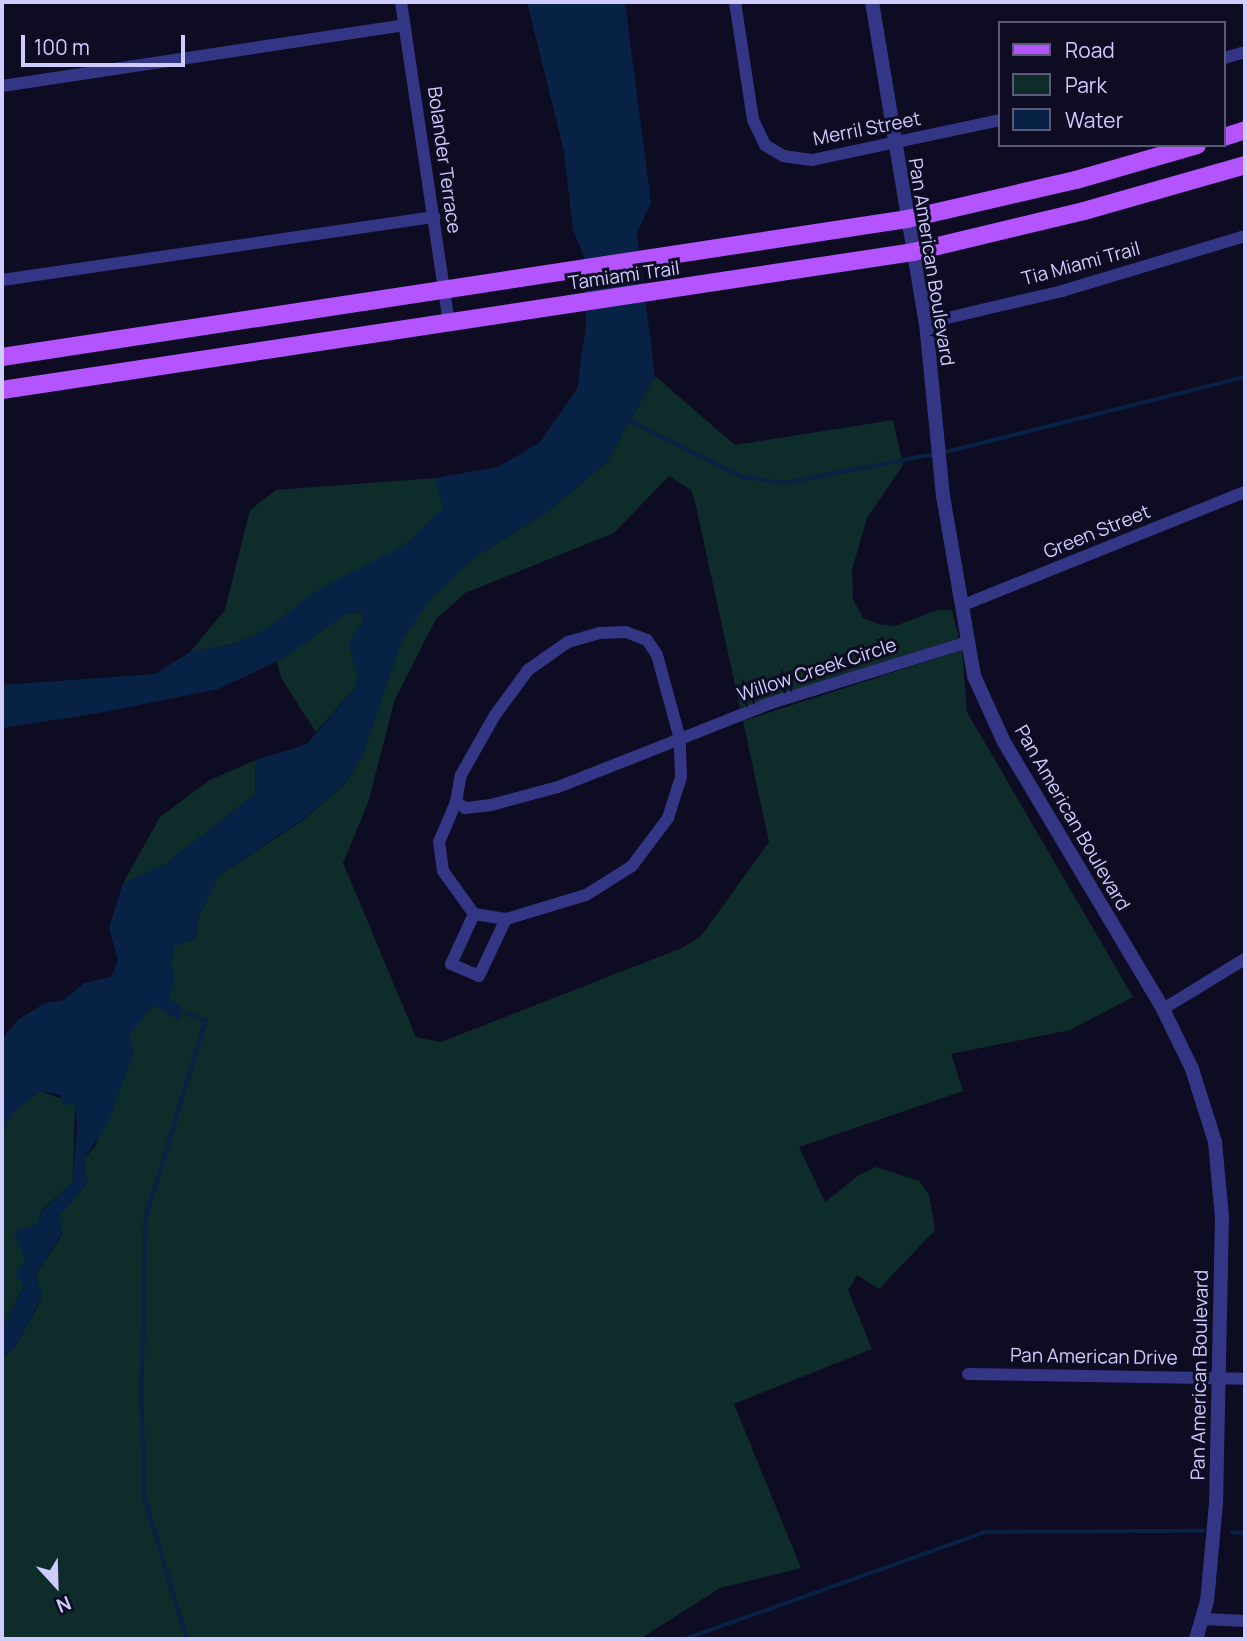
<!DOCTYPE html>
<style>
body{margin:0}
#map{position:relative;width:1247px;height:1641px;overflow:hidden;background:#0e0c22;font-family:Manrope,sans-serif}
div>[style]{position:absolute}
.green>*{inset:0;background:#0e2c29}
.water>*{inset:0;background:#082245}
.stream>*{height:3.5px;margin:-1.75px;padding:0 1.75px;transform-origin:1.75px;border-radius:1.75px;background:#082245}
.minor>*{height:12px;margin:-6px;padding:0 6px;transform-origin:6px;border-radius:6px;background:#333685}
.tertiary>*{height:14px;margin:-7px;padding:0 7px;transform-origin:7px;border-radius:7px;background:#333685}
.primary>*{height:18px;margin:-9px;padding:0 9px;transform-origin:9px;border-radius:9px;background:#b354ff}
span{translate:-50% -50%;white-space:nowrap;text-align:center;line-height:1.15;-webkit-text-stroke:6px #0e0c22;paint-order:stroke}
.street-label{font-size:19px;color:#cfcdff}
.frame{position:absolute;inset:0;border:4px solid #cfcdff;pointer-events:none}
.legend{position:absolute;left:998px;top:21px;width:228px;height:126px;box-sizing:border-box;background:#0e0c22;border:2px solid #5b597a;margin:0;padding:9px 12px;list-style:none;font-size:21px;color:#cfcdff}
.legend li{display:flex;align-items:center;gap:14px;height:35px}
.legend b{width:35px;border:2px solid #5b597a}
.north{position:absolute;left:21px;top:1550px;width:70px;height:70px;-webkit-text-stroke:5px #0e0c22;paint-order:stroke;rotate:158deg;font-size:19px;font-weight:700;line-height:28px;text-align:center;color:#cfcdff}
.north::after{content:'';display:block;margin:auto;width:24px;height:32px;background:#cfcdff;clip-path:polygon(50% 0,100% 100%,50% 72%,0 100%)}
.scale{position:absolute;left:21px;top:35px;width:164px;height:32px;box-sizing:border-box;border:4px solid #cfcdff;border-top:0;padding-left:9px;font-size:21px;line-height:24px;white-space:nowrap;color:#cfcdff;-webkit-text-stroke:5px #0e0c22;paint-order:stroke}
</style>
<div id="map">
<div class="green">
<i style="clip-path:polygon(655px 376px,735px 445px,893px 420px,903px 465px,867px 518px,852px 570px,853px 599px,863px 618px,878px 624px,895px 626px,938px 610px,952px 610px,959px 638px,740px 708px,695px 502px,691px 490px,669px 476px,614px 533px,465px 593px,436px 619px,395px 699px,368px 803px,343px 863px,416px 1037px,441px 1042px,682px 948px,701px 936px,769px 842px,743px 721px,962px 650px,967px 712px,1133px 997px,1070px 1030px,951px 1054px,963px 1091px,799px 1147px,825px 1202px,859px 1175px,876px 1167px,919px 1181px,929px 1195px,935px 1230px,879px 1289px,857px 1275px,848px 1290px,872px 1349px,734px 1404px,801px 1568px,720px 1588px,640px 1639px,2px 1639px,2px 1358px,15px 1347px,42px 1298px,36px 1275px,63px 1233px,59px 1216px,87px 1183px,84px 1159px,95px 1146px,134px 1052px,128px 1035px,154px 1005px,180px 1020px,181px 1006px,169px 999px,175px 976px,170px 963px,175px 945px,195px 940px,199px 916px,219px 875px,302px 821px,345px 784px,364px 751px,401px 642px,429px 600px,475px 557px,546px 513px,607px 462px)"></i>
<i style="clip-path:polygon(435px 478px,444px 508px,406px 544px,265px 630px,233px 644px,190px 652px,225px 610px,250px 510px,276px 490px)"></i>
<i style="clip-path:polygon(361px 612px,364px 618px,349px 644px,358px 675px,356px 687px,316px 732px,281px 678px,277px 662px,346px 614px)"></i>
<i style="clip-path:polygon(256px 760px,255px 794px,166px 864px,123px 883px,160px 817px,210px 780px)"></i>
<i style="clip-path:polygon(40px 1091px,75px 1104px,73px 1182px,41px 1211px,25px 1259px,24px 1286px,2px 1327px,2px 1134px,13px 1112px)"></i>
</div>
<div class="water">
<i style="clip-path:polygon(527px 2px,625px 2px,651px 203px,637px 232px,655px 376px,607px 462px,546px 513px,475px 557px,429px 600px,401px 642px,364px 751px,345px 784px,302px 820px,219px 875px,199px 916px,195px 940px,175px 946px,170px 962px,175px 976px,169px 999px,181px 1006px,180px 1021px,154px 1005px,129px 1035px,134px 1052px,109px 1121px,84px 1159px,87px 1183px,59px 1216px,63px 1232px,36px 1275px,42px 1297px,15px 1347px,2px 1358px,2px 1327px,24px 1286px,16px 1274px,25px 1259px,14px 1232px,37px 1223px,41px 1212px,73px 1182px,77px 1125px,75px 1104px,63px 1105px,60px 1095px,40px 1091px,13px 1112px,2px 1134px,2px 1039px,19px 1019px,45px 1003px,64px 1000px,84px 983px,111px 977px,118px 960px,109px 928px,123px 883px,166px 864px,255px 794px,256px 760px,307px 744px,356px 687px,358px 675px,349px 644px,364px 618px,361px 612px,346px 614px,284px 658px,218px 689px,99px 713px,2px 728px,2px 685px,155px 674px,190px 652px,233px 644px,265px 630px,316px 591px,406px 544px,443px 508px,435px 478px,498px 467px,539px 443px,577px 389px,586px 325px,584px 256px,573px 230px,564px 152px)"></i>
</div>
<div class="stream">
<i style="left:626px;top:419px;width:131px;rotate:26.4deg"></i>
<i style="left:743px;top:477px;width:41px;rotate:8.3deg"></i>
<i style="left:784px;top:483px;width:153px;rotate:-10.9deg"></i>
<i style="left:942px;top:453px;width:312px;rotate:-14.1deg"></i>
<i style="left:176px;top:1009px;width:32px;rotate:22deg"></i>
<i style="left:206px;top:1021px;width:206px;rotate:106.9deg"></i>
<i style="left:146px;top:1218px;width:179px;rotate:91.3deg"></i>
<i style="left:142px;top:1397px;width:101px;rotate:88.3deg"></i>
<i style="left:145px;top:1498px;width:147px;rotate:73.4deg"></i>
<i style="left:1232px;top:1532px;width:13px;rotate:4deg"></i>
<i style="left:685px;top:1639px;width:319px;rotate:-19.6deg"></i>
<i style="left:986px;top:1532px;width:217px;rotate:-0.3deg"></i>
</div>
<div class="minor">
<i style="left:401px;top:2px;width:327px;rotate:81.5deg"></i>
<i style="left:735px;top:2px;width:119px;rotate:81.3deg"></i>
<i style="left:753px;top:120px;width:28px;rotate:64deg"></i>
<i style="left:765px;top:145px;width:21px;rotate:31deg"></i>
<i style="left:783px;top:156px;width:29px;rotate:8deg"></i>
<i style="left:812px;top:160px;width:192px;rotate:-12deg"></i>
<i style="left:1224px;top:58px;width:22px;rotate:-16deg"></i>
<i style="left:2px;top:86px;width:407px;rotate:-8.6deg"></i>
<i style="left:2px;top:280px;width:437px;rotate:-8.3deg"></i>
<i style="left:926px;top:323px;width:140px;rotate:-13.2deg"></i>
<i style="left:1062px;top:291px;width:191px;rotate:-16.7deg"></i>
<i style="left:961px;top:606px;width:306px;rotate:-21.9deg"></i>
<i style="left:626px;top:632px;width:22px;rotate:21deg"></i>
<i style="left:647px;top:640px;width:18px;rotate:56deg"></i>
<i style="left:657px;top:655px;width:87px;rotate:74.7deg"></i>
<i style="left:680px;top:739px;width:131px;rotate:158.5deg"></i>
<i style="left:558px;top:787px;width:69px;rotate:165deg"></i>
<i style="left:491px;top:805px;width:26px;rotate:173deg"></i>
<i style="left:465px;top:808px;width:11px;rotate:-146deg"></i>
<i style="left:456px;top:802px;width:27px;rotate:-80deg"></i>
<i style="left:461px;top:775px;width:69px;rotate:-60.5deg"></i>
<i style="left:495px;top:715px;width:56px;rotate:-53.7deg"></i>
<i style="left:528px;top:670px;width:49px;rotate:-35deg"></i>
<i style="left:568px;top:642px;width:33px;rotate:-16deg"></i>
<i style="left:600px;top:633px;width:26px;rotate:-2deg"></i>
<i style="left:456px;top:802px;width:43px;rotate:113deg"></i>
<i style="left:439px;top:842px;width:29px;rotate:82deg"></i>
<i style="left:443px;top:871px;width:53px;rotate:54.2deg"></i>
<i style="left:474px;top:914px;width:32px;rotate:9deg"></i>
<i style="left:506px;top:919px;width:84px;rotate:-16.7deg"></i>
<i style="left:586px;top:895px;width:54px;rotate:-32.2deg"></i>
<i style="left:632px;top:866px;width:60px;rotate:-53.1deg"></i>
<i style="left:668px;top:818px;width:43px;rotate:-72.4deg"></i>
<i style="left:681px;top:777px;width:38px;rotate:-92deg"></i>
<i style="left:680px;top:739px;width:98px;rotate:-21.6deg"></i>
<i style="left:771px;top:703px;width:206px;rotate:-17.2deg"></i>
<i style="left:474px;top:914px;width:55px;rotate:114.7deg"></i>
<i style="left:451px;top:964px;width:30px;rotate:23deg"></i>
<i style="left:479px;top:976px;width:63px;rotate:-64.7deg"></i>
<i style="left:1163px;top:1009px;width:96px;rotate:-31.4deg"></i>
<i style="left:968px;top:1374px;width:277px;rotate:1deg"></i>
<i style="left:1204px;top:1619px;width:41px;rotate:2.8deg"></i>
</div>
<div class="tertiary">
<i style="left:872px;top:2px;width:326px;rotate:80.5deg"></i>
<i style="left:926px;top:323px;width:174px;rotate:84.4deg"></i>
<i style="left:943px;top:496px;width:183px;rotate:80.2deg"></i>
<i style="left:974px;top:676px;width:72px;rotate:65.6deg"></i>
<i style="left:1004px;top:742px;width:311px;rotate:59.2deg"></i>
<i style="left:1163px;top:1009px;width:67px;rotate:64.2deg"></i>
<i style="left:1192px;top:1069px;width:77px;rotate:72.5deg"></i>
<i style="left:1215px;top:1142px;width:75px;rotate:84.7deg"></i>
<i style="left:1222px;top:1217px;width:286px;rotate:91.2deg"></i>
<i style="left:1216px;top:1503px;width:98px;rotate:95.2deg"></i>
<i style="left:1207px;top:1601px;width:40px;rotate:106deg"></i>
</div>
<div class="primary">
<i style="left:1224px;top:137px;width:22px;rotate:-18deg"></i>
<i style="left:2px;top:357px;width:915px;rotate:-8.67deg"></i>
<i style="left:907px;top:219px;width:173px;rotate:-13deg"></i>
<i style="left:1076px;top:180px;width:126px;rotate:-16.1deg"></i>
<i style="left:2px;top:390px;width:921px;rotate:-8.61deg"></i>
<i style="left:913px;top:252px;width:176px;rotate:-13.5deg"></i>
<i style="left:1084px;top:211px;width:167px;rotate:-15.9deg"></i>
</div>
<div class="street-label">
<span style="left:867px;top:129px;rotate:-11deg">Merril Street</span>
<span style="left:444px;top:160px;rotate:82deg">Bolander Terrace</span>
<span style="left:931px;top:262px;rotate:81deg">Pan American Boulevard</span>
<span style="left:1081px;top:264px;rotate:-15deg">Tia Miami Trail</span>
<span style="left:624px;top:276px;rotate:-8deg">Tamiami Trail</span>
<span style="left:1097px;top:532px;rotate:-22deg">Green Street</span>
<span style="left:817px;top:670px;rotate:-18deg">Willow Creek Circle</span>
<span style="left:1072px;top:818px;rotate:60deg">Pan American Boulevard</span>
<span style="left:1094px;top:1357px;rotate:1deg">Pan American Drive</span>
<span style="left:1200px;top:1375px;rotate:-89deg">Pan American Boulevard</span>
</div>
<div class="frame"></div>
<ul class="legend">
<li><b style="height:9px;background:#b354ff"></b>Road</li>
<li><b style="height:19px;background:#0e2c29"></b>Park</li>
<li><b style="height:19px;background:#082245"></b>Water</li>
</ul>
<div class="north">N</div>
<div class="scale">100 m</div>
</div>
